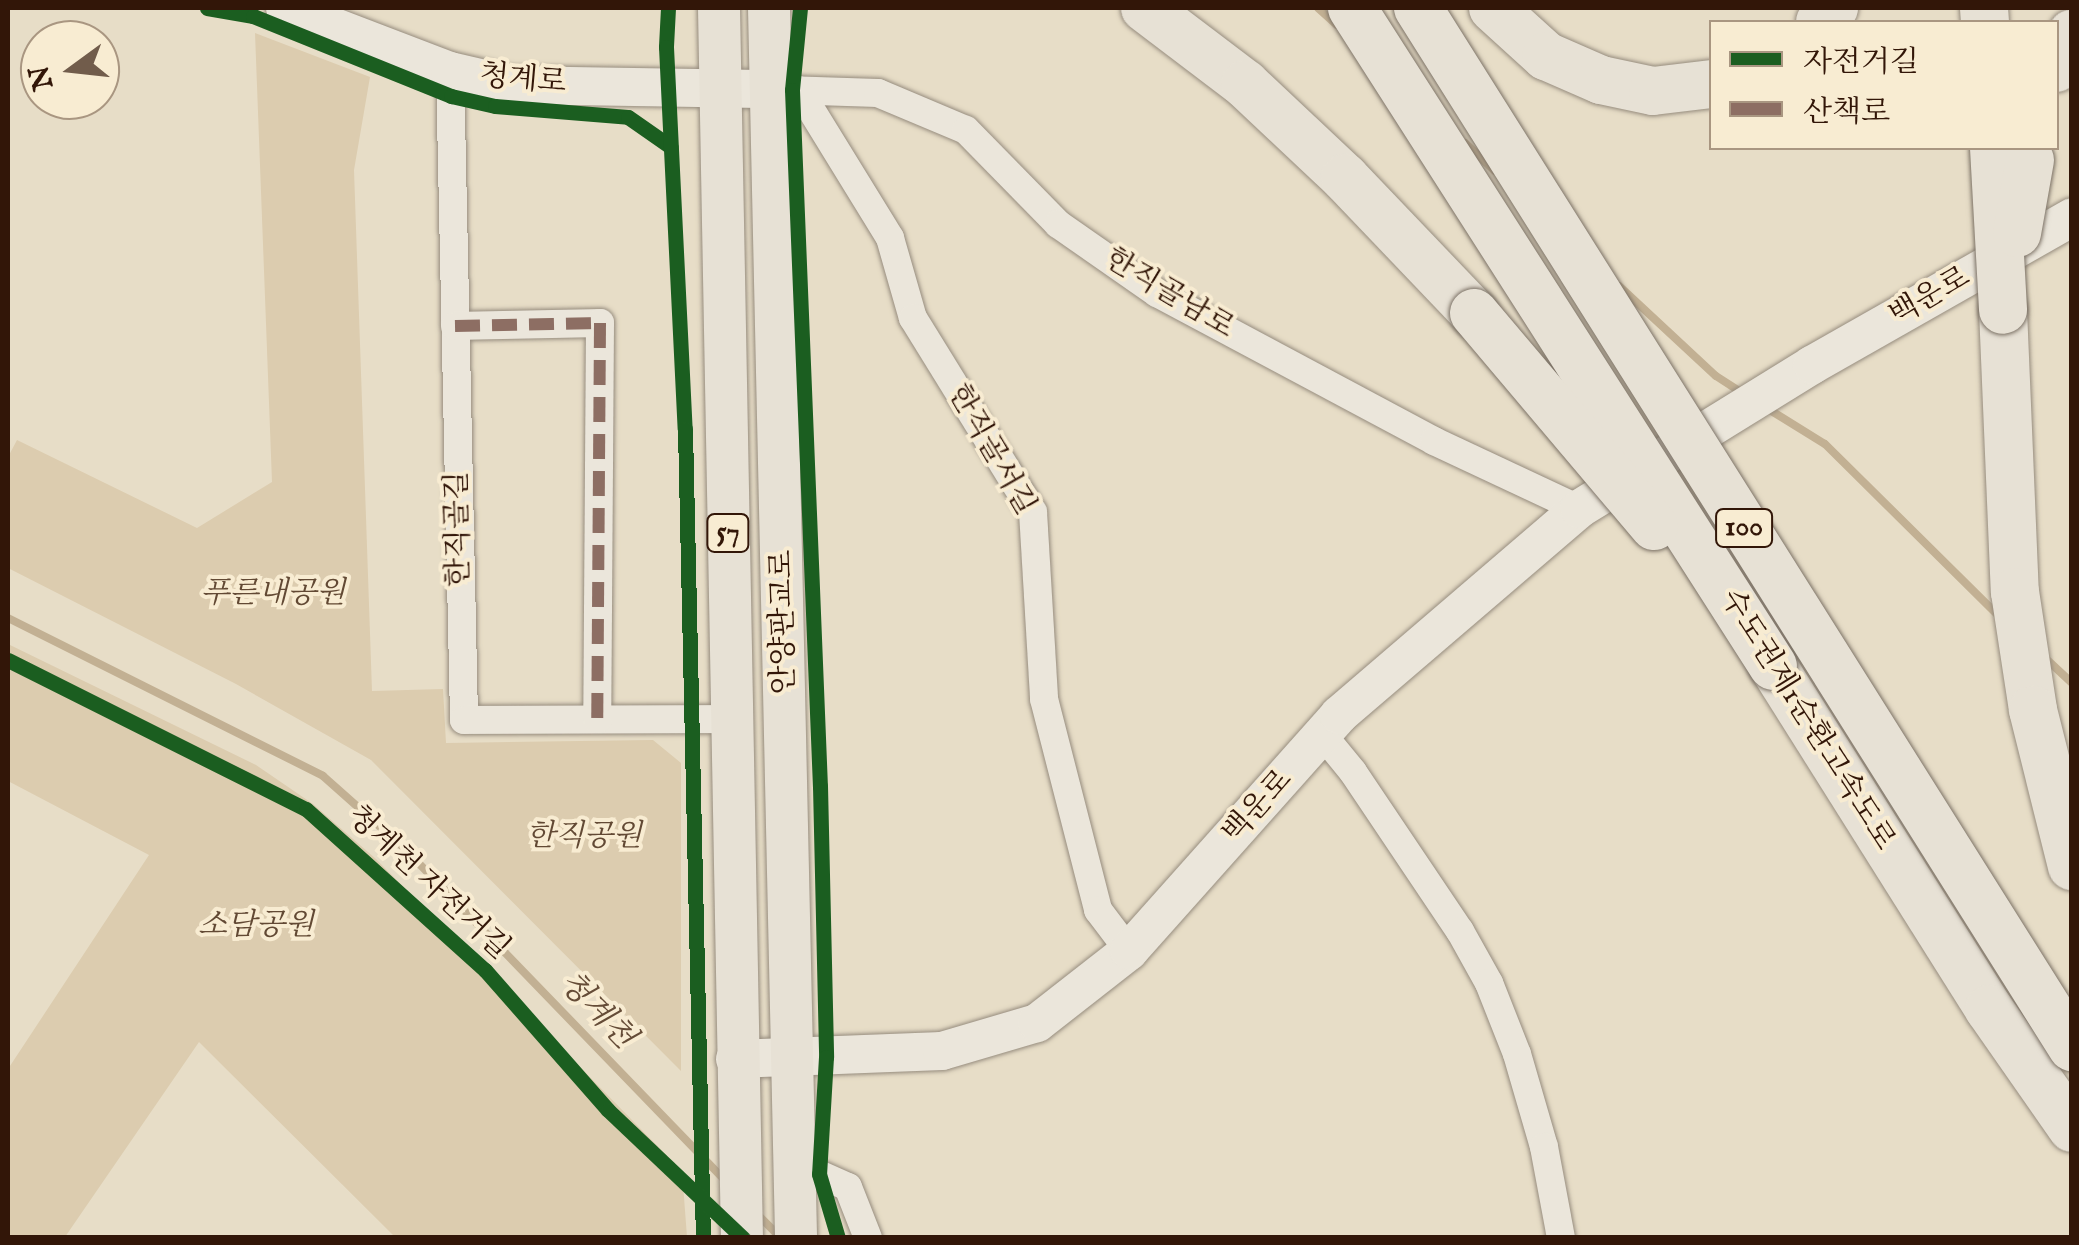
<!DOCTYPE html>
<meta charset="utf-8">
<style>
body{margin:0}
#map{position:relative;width:2079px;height:1245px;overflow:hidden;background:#e7ddc7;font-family:"IM FELL English","Noto Serif KR",serif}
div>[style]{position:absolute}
.green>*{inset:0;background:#dcccaf}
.stream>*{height:8px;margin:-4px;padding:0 4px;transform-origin:4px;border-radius:4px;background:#c2b093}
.roads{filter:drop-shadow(0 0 2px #968c7e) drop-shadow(0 0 2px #968c7e)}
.street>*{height:28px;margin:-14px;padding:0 14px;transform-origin:14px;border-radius:14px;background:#ebe6db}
.secondary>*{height:38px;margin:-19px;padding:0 19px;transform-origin:19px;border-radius:19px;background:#ebe6db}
.primary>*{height:42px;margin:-21px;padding:0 21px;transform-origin:21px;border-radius:21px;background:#e7e1d5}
.highway>*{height:48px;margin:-24px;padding:0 24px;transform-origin:24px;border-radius:24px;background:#e7e1d5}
.bridges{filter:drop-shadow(0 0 2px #7c7266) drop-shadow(0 0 2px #7c7266)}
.highway-bridge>*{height:48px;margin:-24px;padding:0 24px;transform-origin:24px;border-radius:24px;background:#e7e1d5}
.quiet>*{height:12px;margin-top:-6px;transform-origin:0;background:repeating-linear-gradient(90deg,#8d6e63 0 25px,transparent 0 37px)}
.cycleway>*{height:15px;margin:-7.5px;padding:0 7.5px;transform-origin:7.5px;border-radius:7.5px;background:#1b5e20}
span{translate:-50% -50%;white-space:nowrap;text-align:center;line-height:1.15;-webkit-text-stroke:8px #f8ecd2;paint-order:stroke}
.shield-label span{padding:2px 8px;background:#f8ecd2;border:2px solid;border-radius:8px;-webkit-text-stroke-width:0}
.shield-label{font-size:28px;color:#321608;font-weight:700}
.street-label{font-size:30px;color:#321608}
.park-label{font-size:30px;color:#624934;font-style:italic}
.water-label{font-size:32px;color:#654c37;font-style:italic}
.frame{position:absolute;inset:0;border:10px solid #321608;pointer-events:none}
.legend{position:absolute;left:1709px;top:20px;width:350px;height:130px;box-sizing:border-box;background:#f8ecd2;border:2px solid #a99681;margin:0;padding:12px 18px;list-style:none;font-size:30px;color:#321608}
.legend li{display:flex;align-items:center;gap:20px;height:50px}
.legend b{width:50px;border:2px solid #a99681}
.north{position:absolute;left:20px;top:20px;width:100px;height:100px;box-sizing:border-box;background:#f8ecd2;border:2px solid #a99681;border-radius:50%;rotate:255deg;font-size:28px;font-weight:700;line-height:40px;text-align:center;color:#321608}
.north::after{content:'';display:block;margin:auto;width:35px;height:45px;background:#715c4b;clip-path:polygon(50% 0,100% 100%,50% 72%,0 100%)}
</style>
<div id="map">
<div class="green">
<i style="clip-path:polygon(255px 33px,370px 77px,354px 170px,372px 691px,443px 689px,446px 743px,653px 740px,681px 763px,681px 1071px,371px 760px,236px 684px,8px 568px,8px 457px,17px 440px,197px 528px,272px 482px)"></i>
<i style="clip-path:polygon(8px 644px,256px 765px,313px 804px,376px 859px,682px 1171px,687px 1237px,395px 1237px,199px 1042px,65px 1237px,8px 1237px,8px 1069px,149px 855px,8px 781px)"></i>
</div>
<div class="stream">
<i style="left:1318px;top:8px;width:25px;rotate:42deg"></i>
<i style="left:1465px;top:143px;width:41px;rotate:43deg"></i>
<i style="left:1619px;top:286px;width:132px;rotate:42.9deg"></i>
<i style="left:1716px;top:376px;width:33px;rotate:33deg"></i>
<i style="left:1765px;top:407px;width:70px;rotate:31.7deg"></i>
<i style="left:1825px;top:444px;width:245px;rotate:44.7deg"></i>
<i style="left:8px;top:618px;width:352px;rotate:26.6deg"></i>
<i style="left:323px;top:776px;width:108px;rotate:41.6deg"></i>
<i style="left:404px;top:848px;width:464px;rotate:46deg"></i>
<i style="left:2043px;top:656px;width:40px;rotate:43deg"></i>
<i style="left:757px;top:1214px;width:31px;rotate:45deg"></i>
</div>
<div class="roads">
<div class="street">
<i style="left:450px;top:71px;width:649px;rotate:88.76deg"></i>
<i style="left:464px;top:720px;width:266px;rotate:-0.2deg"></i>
<i style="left:785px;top:90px;width:93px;rotate:1.8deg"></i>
<i style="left:878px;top:93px;width:95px;rotate:22.8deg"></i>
<i style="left:966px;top:130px;width:132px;rotate:45.6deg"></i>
<i style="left:1058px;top:224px;width:121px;rotate:34.9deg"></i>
<i style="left:1157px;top:293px;width:314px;rotate:28.1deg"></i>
<i style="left:1434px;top:441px;width:160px;rotate:25.1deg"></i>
<i style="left:799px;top:90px;width:174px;rotate:58.4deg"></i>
<i style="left:890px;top:238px;width:83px;rotate:74deg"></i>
<i style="left:913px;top:318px;width:228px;rotate:58.3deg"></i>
<i style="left:1033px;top:512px;width:187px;rotate:86.6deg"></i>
<i style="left:1044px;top:699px;width:218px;rotate:75.6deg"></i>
<i style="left:1098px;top:910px;width:51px;rotate:52.9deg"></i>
<i style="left:455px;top:326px;width:145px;rotate:-1.2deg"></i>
<i style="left:600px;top:323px;width:396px;rotate:90.4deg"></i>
<i style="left:1322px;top:734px;width:49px;rotate:50.8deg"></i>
<i style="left:1353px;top:772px;width:192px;rotate:56.1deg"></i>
<i style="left:1460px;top:931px;width:60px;rotate:60.9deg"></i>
<i style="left:1489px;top:983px;width:76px;rotate:68.5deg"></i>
<i style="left:1517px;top:1054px;width:97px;rotate:73.8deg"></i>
<i style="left:1544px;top:1147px;width:93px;rotate:79.4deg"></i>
<i style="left:794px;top:1163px;width:59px;rotate:24deg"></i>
<i style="left:848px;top:1187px;width:55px;rotate:68.6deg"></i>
</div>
<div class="secondary">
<i style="left:285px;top:8px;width:177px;rotate:20.9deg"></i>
<i style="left:450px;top:71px;width:62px;rotate:13.1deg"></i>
<i style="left:510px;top:85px;width:264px;rotate:0.9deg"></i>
<i style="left:735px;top:1059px;width:207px;rotate:-2.2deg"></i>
<i style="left:942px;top:1051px;width:99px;rotate:-16.4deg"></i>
<i style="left:1037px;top:1023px;width:117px;rotate:-38deg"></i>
<i style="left:1129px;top:951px;width:316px;rotate:-48.3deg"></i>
<i style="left:1339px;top:715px;width:316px;rotate:-40.6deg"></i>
<i style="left:1579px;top:509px;width:274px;rotate:-31.7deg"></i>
<i style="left:1812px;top:365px;width:299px;rotate:-29.6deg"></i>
</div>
<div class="primary">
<i style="left:719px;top:8px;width:1230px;rotate:88.93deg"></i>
<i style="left:769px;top:8px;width:1230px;rotate:88.74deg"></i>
</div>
<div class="highway">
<i style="left:1145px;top:8px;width:126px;rotate:37.2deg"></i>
<i style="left:1245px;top:84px;width:137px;rotate:43.2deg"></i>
<i style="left:1345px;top:178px;width:187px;rotate:46.3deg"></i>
<i style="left:1493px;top:8px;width:72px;rotate:42.2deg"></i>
<i style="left:1546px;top:56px;width:60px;rotate:23.6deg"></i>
<i style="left:1601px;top:80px;width:53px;rotate:11.9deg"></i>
<i style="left:1653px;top:91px;width:59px;rotate:-6.8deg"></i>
<i style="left:1984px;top:8px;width:14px;rotate:86deg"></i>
<i style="left:1820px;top:22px;width:20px;rotate:-45deg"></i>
<i style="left:2056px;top:68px;width:38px;rotate:-65deg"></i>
<i style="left:2003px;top:310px;width:282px;rotate:87.6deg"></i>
<i style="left:2015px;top:592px;width:119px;rotate:81.3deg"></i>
<i style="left:2033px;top:710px;width:161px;rotate:76deg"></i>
<i style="left:1773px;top:666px;width:405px;rotate:57.8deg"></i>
<i style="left:1989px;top:1009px;width:145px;rotate:55.1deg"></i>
</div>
</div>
<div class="bridges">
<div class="highway-bridge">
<i style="left:1352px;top:8px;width:781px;rotate:57.39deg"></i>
<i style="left:1418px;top:8px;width:1228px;rotate:57.81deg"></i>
<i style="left:1994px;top:148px;width:162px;rotate:86.8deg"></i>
<i style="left:2017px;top:233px;width:74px;rotate:-79.9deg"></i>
<i style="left:1474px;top:313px;width:279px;rotate:49.8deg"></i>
</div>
</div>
<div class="quiet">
<i style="left:455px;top:326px;width:145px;rotate:-1.2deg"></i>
<i style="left:600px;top:323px;width:396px;rotate:90.4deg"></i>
</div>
<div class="cycleway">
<i style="left:207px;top:8px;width:47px;rotate:9.9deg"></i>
<i style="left:253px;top:16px;width:214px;rotate:22deg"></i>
<i style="left:451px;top:96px;width:45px;rotate:12.8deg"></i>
<i style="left:495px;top:106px;width:133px;rotate:4.7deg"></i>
<i style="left:628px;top:117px;width:52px;rotate:34.9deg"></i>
<i style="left:668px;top:8px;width:39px;rotate:93deg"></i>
<i style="left:666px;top:47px;width:382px;rotate:87.2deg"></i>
<i style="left:685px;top:429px;width:809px;rotate:88.73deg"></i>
<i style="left:800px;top:8px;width:82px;rotate:95.6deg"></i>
<i style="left:792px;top:90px;width:697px;rotate:87.7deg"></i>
<i style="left:820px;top:786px;width:271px;rotate:88.7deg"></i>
<i style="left:826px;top:1057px;width:117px;rotate:93.4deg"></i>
<i style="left:819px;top:1174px;width:67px;rotate:73.5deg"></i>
<i style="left:8px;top:660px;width:333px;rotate:26.6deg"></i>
<i style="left:306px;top:809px;width:241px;rotate:42deg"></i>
<i style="left:485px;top:970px;width:186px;rotate:48.7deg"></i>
<i style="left:608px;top:1110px;width:186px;rotate:43.5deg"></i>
</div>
<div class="shield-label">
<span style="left:1744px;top:528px">100</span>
<span style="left:728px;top:533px">57</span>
</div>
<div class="street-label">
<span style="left:523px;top:80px;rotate:5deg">청계로</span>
<span style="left:1169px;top:294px;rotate:31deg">한직골남로</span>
<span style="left:1930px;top:297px;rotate:-30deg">백운로</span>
<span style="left:991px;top:450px;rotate:60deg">한직골서길</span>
<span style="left:459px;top:529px;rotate:-91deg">한직골길</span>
<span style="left:784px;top:622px;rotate:-91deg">안양판교로</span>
<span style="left:1807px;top:720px;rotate:58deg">수도권제1순환고속도로</span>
<span style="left:1258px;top:807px;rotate:-48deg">백운로</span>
<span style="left:428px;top:883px;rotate:43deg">청계천 자전거길</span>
</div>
<div class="park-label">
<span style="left:273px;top:594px">푸른내공원</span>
<span style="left:584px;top:837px">한직공원</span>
<span style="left:256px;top:926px">소담공원</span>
</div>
<div class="water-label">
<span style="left:596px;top:1011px;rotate:46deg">청계천</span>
</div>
<div class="frame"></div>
<ul class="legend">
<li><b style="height:12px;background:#1b5e20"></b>자전거길</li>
<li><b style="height:12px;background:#8d6e63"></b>산책로</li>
</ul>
<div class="north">N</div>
</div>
